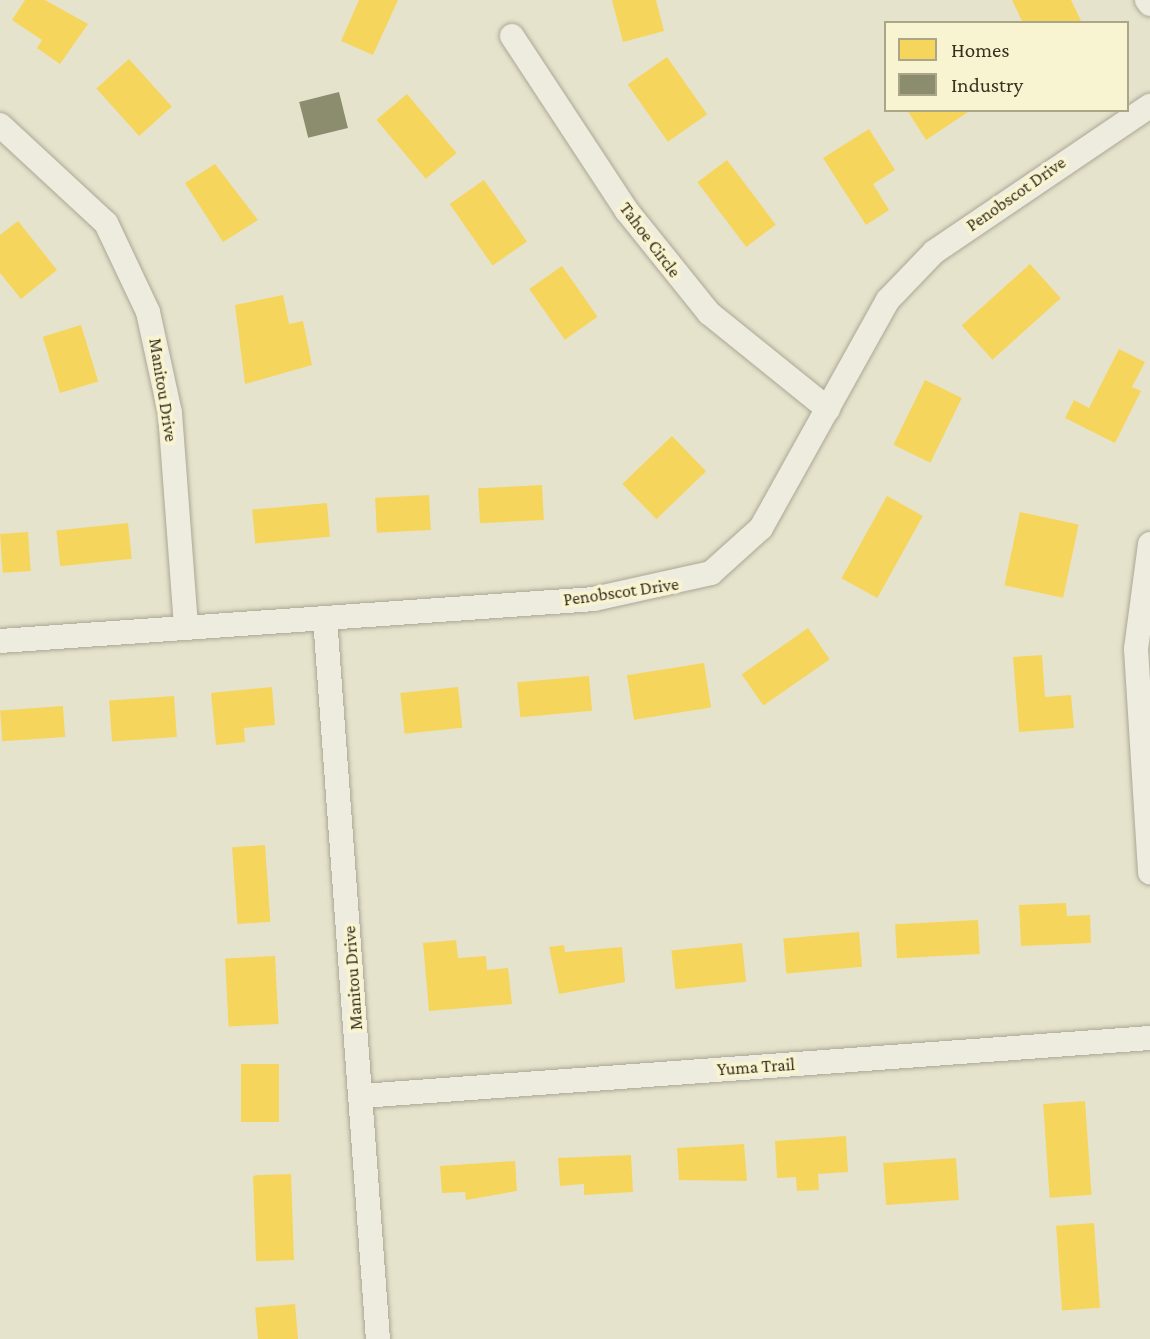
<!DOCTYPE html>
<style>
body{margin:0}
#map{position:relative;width:1150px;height:1339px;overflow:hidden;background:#e6e3cc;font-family:"Crimson Pro",serif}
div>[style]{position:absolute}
.homes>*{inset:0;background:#f6d55c;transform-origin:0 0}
.industry>*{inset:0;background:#8c8c6e;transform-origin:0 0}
.roads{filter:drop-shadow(0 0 2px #aba795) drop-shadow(0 0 2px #aba795)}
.street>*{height:24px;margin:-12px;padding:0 12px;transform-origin:12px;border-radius:12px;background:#eeecde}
span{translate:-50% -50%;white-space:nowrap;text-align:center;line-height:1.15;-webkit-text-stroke:7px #f8f4d1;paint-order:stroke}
.street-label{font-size:18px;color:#3a301d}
.legend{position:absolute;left:884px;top:21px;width:245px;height:91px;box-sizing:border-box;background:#f8f4d1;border:2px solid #aca689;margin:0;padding:9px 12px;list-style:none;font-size:21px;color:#3a301d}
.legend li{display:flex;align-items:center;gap:14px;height:35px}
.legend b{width:35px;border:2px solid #aca689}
</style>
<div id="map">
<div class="homes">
<i style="clip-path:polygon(25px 0,45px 0,88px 24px,60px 64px,37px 48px,42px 40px,12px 20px)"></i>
<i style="clip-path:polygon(359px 0,398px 0,373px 55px,341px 41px)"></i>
<i style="clip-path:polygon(612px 0,656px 0,664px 31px,623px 42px)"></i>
<i style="clip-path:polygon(1012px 0,1071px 0,1082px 23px,1023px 23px)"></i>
<i style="left:667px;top:57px;width:70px;height:48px;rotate:55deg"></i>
<i style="left:129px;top:59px;width:64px;height:44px;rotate:48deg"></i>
<i style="left:407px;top:94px;width:77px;height:40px;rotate:50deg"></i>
<i style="clip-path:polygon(907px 110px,971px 110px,926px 140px)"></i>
<i style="clip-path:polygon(869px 129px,895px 170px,873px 184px,889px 210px,866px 225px,823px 158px)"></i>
<i style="left:727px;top:160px;width:81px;height:37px;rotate:53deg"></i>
<i style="clip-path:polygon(215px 164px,258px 220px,223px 242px,185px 183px)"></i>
<i style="left:484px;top:180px;width:75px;height:42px;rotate:55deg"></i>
<i style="clip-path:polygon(18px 221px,57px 270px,21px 299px,0 273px,0 235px)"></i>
<i style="left:1030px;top:264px;width:46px;height:92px;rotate:48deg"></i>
<i style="left:562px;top:266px;width:62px;height:40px;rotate:55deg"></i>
<i style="clip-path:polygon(283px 295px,289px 324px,303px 321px,312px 365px,245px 384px,235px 305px)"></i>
<i style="left:81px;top:325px;width:59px;height:40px;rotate:73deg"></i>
<i style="clip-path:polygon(1119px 349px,1145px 362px,1132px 387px,1141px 391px,1115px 443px,1065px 418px,1074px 400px,1089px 408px)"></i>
<i style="left:925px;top:380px;width:41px;height:72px;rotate:26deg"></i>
<i style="left:672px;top:436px;width:49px;height:69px;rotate:46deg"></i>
<i style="left:542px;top:485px;width:35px;height:64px;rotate:87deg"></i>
<i style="left:429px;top:495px;width:35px;height:54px;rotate:87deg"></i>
<i style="left:887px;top:496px;width:41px;height:94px;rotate:29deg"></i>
<i style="left:327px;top:503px;width:34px;height:75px;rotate:85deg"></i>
<i style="left:1020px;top:512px;width:60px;height:75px;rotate:12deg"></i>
<i style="left:128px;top:523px;width:36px;height:72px;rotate:84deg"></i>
<i style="left:28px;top:532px;width:39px;height:28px;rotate:86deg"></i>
<i style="left:808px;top:628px;width:38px;height:81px;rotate:55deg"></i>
<i style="clip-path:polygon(1042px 655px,1045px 697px,1071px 695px,1074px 728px,1019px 732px,1013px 657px)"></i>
<i style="left:704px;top:663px;width:45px;height:78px;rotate:81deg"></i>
<i style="left:589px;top:676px;width:35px;height:72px;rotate:85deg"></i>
<i style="clip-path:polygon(272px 687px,275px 725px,244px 728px,245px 742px,216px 745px,211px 693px)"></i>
<i style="left:458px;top:687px;width:41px;height:58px;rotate:84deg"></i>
<i style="left:174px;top:696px;width:41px;height:65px;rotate:86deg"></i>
<i style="left:63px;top:706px;width:31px;height:63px;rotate:86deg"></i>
<i style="left:265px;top:845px;width:77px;height:33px;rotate:86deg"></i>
<i style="clip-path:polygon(1066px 903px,1067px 916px,1090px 915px,1091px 943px,1021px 946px,1019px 905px)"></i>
<i style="left:978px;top:920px;width:34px;height:83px;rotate:87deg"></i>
<i style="left:859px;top:932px;width:35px;height:76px;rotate:85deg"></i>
<i style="clip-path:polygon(456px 940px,458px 958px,486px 956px,487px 970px,508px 968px,512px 1004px,429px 1011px,423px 943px)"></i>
<i style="left:742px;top:943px;width:39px;height:71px;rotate:84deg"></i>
<i style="clip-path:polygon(564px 945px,565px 952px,622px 947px,625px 982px,559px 994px,549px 947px)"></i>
<i style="left:275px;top:956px;width:68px;height:50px;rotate:87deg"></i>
<i style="left:241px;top:1064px;width:38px;height:58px"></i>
<i style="left:1085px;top:1101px;width:94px;height:42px;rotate:86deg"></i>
<i style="clip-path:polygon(846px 1136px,848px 1172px,818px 1174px,819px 1190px,797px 1191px,796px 1177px,777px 1178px,775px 1141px)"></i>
<i style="clip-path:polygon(744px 1144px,747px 1181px,679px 1180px,677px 1148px)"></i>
<i style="clip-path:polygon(631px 1155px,633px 1192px,584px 1195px,584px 1184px,560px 1186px,558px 1158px)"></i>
<i style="left:956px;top:1158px;width:42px;height:73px;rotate:86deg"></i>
<i style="clip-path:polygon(515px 1161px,517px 1191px,466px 1200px,465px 1192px,442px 1193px,440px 1166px)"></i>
<i style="left:291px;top:1174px;width:86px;height:38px;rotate:88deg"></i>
<i style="left:1094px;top:1223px;width:85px;height:38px;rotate:86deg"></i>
<i style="left:295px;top:1304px;width:35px;height:40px;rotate:85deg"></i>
</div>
<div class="industry">
<i style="left:339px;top:92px;width:37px;height:41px;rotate:76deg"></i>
</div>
<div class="roads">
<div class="street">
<i style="left:1147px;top:0;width:5px;rotate:53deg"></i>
<i style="left:512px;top:36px;width:209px;rotate:56.7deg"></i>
<i style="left:627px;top:211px;width:131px;rotate:51.2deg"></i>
<i style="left:709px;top:313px;width:153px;rotate:38.9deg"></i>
<i style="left:0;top:125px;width:144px;rotate:42.8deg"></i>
<i style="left:106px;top:223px;width:98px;rotate:64.7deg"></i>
<i style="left:148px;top:312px;width:103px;rotate:77.7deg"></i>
<i style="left:170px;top:413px;width:215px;rotate:85.7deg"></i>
<i style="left:1150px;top:544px;width:106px;rotate:97.6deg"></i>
<i style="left:1136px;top:649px;width:224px;rotate:86.4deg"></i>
<i style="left:325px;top:618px;width:723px;rotate:85.8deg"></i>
<i style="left:0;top:641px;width:595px;rotate:-4.04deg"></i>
<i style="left:594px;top:599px;width:120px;rotate:-12.5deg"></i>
<i style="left:711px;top:573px;width:67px;rotate:-42deg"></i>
<i style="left:761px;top:528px;width:261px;rotate:-60.9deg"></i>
<i style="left:888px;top:300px;width:66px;rotate:-46.2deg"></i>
<i style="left:934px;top:252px;width:261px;rotate:-34.1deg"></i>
<i style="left:362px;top:1096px;width:790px;rotate:-4.21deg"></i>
</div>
</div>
<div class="street-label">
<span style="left:1016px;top:194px;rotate:-35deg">Penobscot Drive</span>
<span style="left:650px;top:240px;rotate:53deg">Tahoe Circle</span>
<span style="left:163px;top:390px;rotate:81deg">Manitou Drive</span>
<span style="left:621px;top:592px;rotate:-8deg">Penobscot Drive</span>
<span style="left:353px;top:978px;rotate:-94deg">Manitou Drive</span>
<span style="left:756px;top:1067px;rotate:-4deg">Yuma Trail</span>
</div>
<ul class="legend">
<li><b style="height:19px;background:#f6d55c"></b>Homes</li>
<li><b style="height:19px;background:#8c8c6e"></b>Industry</li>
</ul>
</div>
